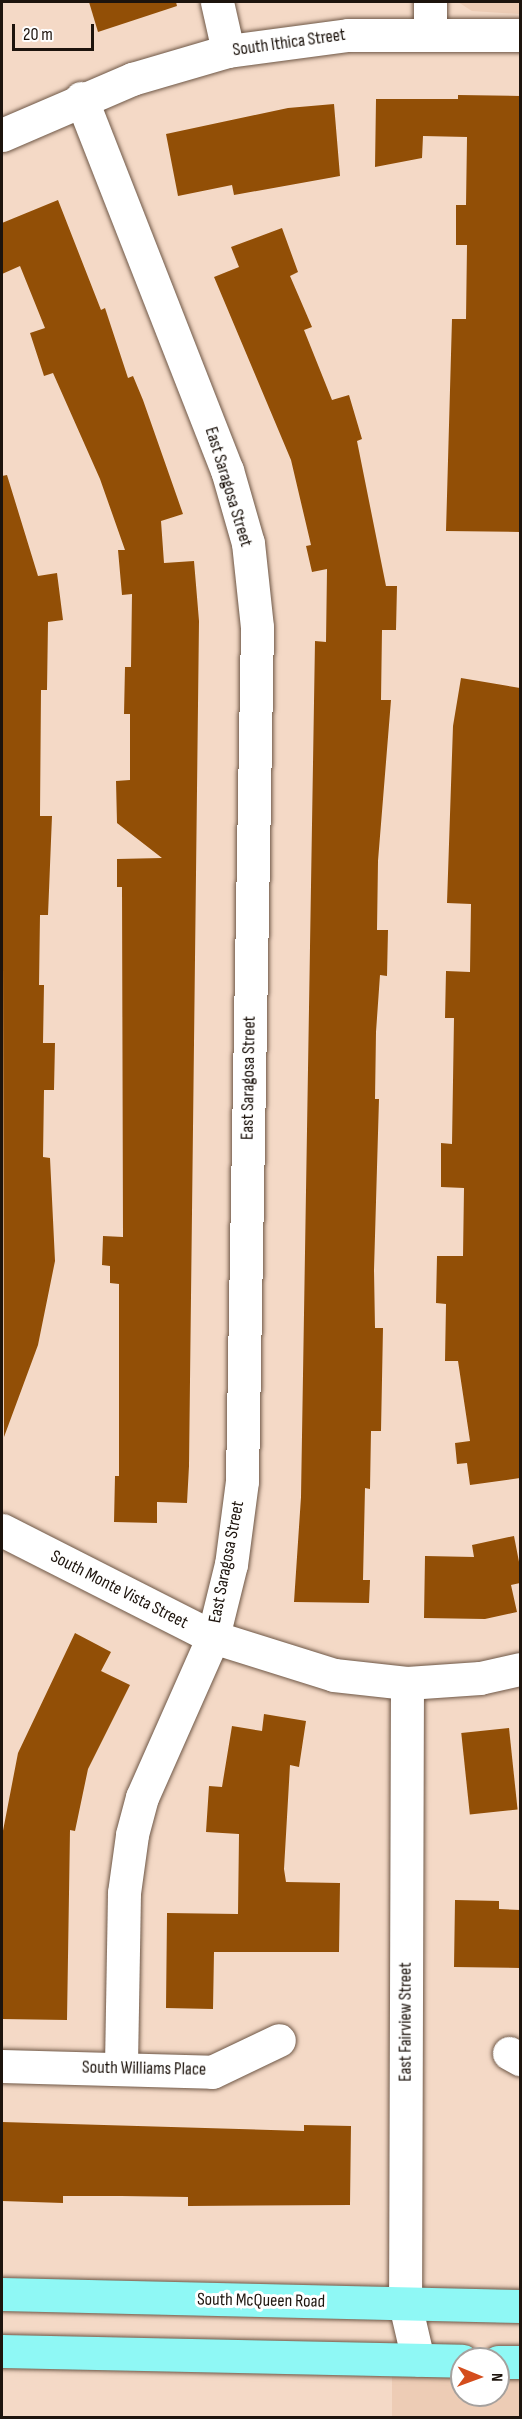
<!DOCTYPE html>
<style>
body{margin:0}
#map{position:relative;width:522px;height:2419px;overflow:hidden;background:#f4d9c6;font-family:"Sofia Sans Condensed",sans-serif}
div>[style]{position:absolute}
.built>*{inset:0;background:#edccb5}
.building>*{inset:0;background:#924f06;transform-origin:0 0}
.roads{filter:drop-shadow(0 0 2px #6e5746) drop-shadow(0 0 2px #6e5746)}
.minor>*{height:33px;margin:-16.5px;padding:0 16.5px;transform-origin:16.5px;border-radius:16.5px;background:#fff}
.major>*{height:33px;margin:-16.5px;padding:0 16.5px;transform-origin:16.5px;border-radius:16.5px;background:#8ff8f5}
span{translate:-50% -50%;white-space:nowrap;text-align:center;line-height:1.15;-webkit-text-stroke:6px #fff;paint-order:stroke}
.street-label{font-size:18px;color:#1d140d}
.frame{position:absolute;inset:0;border:3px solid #1d140d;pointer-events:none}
.north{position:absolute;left:450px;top:2347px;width:60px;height:60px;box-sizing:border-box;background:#fff;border:2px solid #a5a19e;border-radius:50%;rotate:91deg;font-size:16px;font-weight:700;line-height:24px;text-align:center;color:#1d140d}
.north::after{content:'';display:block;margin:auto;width:21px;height:27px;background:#d44d1d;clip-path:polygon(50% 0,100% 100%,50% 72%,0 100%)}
.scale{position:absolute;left:12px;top:24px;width:82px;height:27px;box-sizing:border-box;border:3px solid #1d140d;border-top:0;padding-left:8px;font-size:18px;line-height:21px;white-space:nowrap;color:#1d140d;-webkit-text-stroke:4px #fff;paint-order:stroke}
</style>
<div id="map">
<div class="built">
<i style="clip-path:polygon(458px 2px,520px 2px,520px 14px,472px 11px)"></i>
<i style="clip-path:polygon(392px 2374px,462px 2376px,462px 2395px,498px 2395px,498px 2377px,520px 2377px,520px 2417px,392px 2417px)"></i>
</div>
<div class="building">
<i style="clip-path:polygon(89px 2px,176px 2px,177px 6px,98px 32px)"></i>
<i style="clip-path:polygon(458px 95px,520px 96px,520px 532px,446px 531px,452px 319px,466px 319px,467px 245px,456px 245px,456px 205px,466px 205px,467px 137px,423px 136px,422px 158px,375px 167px,376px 99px,458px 99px)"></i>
<i style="clip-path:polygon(334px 104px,340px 176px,234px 195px,232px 185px,178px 196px,166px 134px,288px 108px)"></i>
<i style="clip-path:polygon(58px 200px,101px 310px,105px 308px,128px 378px,133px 376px,143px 400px,183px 514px,161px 521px,164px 563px,194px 561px,199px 621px,189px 1466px,187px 1503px,157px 1502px,157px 1523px,114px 1522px,115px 1476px,119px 1476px,119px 1284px,110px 1283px,110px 1266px,102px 1265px,103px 1236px,123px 1237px,122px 887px,117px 887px,117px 859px,162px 858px,117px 823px,116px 781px,130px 780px,130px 714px,124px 714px,125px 667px,131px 667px,132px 594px,122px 595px,118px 550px,125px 550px,100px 479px,53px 373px,44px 376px,30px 333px,45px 328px,20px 266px,2px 274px,2px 223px)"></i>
<i style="clip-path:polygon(282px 228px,298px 272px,290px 276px,312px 327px,304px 330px,332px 400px,349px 395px,362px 439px,357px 441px,386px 586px,397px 586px,396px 630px,382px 630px,381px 700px,391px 700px,378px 861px,377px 930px,388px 930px,387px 976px,380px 975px,376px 1032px,375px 1099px,379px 1099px,374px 1270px,375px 1328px,383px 1328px,381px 1431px,371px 1431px,370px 1489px,365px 1488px,363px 1580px,370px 1580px,369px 1603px,294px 1602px,301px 1497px,315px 641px,326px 642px,327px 569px,312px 572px,306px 546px,311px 545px,291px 460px,214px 277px,239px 267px,231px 247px)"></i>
<i style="clip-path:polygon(7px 475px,38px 576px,57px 573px,63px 620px,48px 622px,47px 690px,41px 690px,40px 816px,52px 816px,48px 915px,40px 915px,39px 985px,44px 985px,43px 1043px,55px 1043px,54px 1090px,44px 1090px,43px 1157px,50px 1158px,55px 1261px,38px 1345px,4px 1437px,2px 476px)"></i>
<i style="clip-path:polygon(461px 678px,520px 688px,520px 1478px,470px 1485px,467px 1463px,457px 1464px,455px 1443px,470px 1441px,458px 1361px,445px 1361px,446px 1304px,436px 1303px,437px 1256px,463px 1256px,464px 1188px,441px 1187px,441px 1143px,452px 1144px,454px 1018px,445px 1018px,446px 971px,470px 972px,471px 904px,447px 903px,453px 726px)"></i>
<i style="clip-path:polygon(514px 1536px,520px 1567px,520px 1583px,511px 1585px,517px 1612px,485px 1619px,424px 1618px,425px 1556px,474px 1557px,472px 1545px)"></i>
<i style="clip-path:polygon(75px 1633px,111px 1652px,101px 1671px,130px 1685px,88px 1769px,75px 1831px,70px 1830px,67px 2020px,2px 2019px,2px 1836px,18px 1753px)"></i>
<i style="clip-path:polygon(264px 1714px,306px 1721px,299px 1767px,290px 1765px,284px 1869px,286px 1882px,340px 1883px,339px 1952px,214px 1952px,213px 2009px,166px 2008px,167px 1913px,238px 1914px,239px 1834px,206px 1832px,209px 1786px,222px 1787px,232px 1726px,262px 1731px)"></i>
<i style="left:509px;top:1728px;width:82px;height:48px;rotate:84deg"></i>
<i style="clip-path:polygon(455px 1900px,499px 1901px,499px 1909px,520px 1910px,520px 1968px,454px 1967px)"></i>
<i style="clip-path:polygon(2px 2122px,304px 2131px,304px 2125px,351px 2126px,350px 2205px,188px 2206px,188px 2197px,121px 2196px,63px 2196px,63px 2203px,2px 2201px)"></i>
</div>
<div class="roads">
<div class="minor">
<i style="left:217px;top:2px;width:50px;rotate:77.3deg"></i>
<i style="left:430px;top:33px;width:31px;rotate:-90deg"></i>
<i style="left:81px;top:98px;width:400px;rotate:68.6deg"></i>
<i style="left:227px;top:470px;width:76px;rotate:74deg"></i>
<i style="left:248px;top:543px;width:84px;rotate:83.9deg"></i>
<i style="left:257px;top:627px;width:854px;rotate:91.01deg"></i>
<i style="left:242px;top:1481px;width:84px;rotate:97.5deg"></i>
<i style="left:231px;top:1564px;width:75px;rotate:103.9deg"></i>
<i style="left:213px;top:1637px;width:175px;rotate:113.9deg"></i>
<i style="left:142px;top:1797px;width:39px;rotate:105deg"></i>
<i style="left:132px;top:1835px;width:59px;rotate:97.9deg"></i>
<i style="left:124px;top:1893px;width:175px;rotate:91deg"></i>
<i style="left:2px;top:135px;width:142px;rotate:-23.3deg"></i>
<i style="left:132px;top:79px;width:100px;rotate:-16.3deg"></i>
<i style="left:228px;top:51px;width:121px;rotate:-7.6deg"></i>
<i style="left:348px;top:35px;width:172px"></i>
<i style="left:2px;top:1530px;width:237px;rotate:26.9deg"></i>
<i style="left:213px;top:1637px;width:127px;rotate:17.4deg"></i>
<i style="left:334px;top:1675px;width:73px;rotate:6.3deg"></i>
<i style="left:407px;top:1683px;width:73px;rotate:-3.9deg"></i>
<i style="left:480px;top:1678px;width:41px;rotate:-12.7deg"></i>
<i style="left:407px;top:1683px;width:621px;rotate:90.18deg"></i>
<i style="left:405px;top:2304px;width:57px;rotate:76.9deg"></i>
<i style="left:509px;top:2053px;width:13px;rotate:29deg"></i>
<i style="left:2px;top:2066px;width:210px;rotate:1.6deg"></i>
<i style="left:212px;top:2072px;width:74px;rotate:-25.5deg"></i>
</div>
<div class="major">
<i style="left:2px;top:2294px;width:518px;rotate:1.33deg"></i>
<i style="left:2px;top:2351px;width:460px;rotate:1.2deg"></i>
<i style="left:498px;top:2362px;width:22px"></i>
</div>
</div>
<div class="street-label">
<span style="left:289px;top:43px;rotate:-8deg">South Ithica Street</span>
<span style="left:228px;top:487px;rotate:73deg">East Saragosa Street</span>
<span style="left:249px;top:1078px;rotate:-89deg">East Saragosa Street</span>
<span style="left:227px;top:1562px;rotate:-79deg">East Saragosa Street</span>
<span style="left:119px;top:1590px;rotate:27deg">South Monte Vista Street</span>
<span style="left:406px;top:2022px;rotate:-90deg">East Fairview Street</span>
<span style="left:144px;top:2069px;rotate:1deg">South Williams Place</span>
<span style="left:261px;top:2301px;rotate:1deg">South McQueen Road</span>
</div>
<div class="frame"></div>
<div class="north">N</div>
<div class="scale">20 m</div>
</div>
